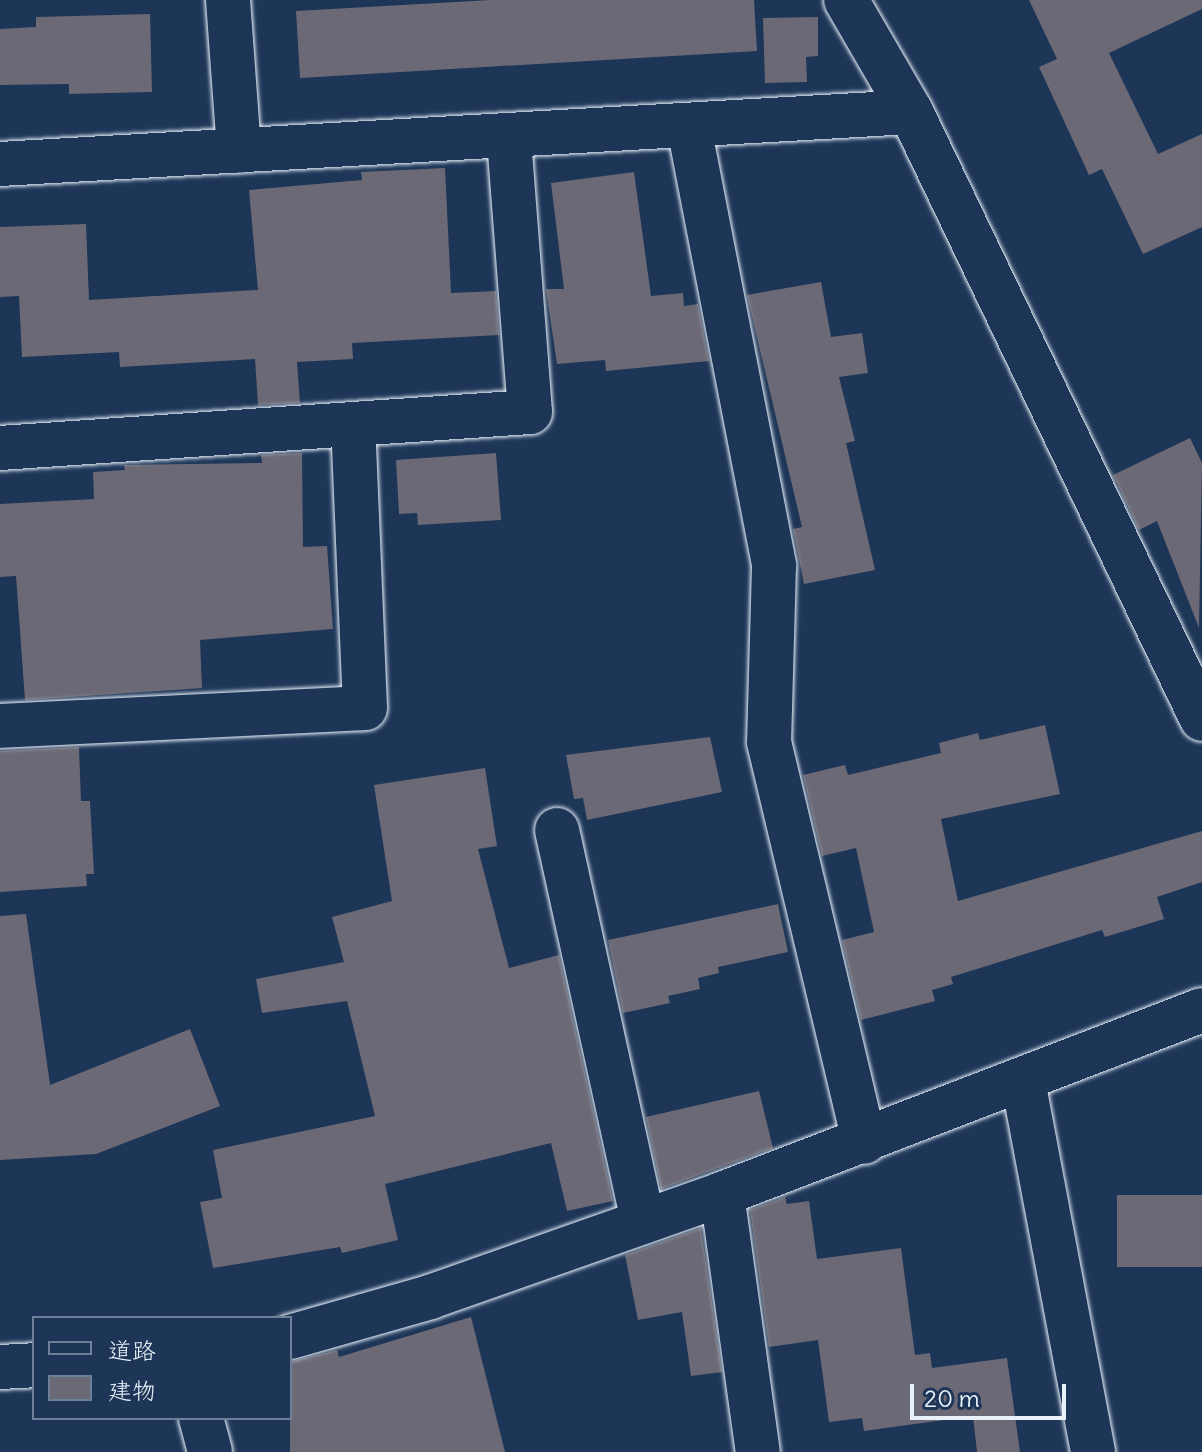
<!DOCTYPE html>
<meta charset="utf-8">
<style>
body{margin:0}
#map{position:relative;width:1202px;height:1452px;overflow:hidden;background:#1d3557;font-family:Delius,"Klee One",sans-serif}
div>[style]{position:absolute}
.building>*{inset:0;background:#6b6975;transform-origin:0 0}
.roads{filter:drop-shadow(0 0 2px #e8f1f8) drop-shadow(0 0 2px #e8f1f8)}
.minor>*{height:44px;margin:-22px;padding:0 22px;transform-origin:22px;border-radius:22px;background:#1d3557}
span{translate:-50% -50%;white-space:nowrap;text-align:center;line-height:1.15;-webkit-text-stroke:7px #1d3557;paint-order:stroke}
.legend{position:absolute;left:32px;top:1316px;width:260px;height:104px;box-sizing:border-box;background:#1d3557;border:2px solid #6e8097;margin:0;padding:10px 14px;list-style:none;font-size:24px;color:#e8f1f8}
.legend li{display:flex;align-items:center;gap:16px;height:40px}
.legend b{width:40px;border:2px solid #6e8097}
.scale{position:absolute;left:910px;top:1384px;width:156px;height:36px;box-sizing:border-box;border:4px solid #e8f1f8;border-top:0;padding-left:10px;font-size:24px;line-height:28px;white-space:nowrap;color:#e8f1f8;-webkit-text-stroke:6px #1d3557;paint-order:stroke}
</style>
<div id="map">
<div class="building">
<i style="clip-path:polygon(491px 0,754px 0,757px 51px,300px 78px,296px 11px)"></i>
<i style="clip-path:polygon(1029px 0,1202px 0,1202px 9px,1109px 53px,1158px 154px,1202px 134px,1202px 227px,1143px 254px,1102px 169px,1089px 175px,1039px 67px,1057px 59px)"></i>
<i style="clip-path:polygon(150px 14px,152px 92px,69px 94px,69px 84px,0 85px,0 29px,36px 27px,36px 17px)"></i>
<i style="clip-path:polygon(818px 17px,818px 56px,806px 57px,807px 82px,765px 83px,763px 18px)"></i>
<i style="clip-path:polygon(445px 168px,451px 293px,496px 291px,499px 335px,352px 343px,353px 359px,297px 362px,300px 403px,258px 405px,255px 359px,120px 367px,119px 352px,22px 357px,19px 296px,0 297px,0 227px,86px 224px,89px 300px,258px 290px,249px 190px,362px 180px,361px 172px)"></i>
<i style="clip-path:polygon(634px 172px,651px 296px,683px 293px,684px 306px,698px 304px,709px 361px,606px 371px,605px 360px,557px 364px,546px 289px,564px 289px,551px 183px)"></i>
<i style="clip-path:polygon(821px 282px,831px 337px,862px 333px,868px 373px,839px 377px,855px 441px,846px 443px,875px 570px,804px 584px,793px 529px,802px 527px,747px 295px)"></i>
<i style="clip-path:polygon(1190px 438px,1202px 463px,1199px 628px,1157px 521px,1139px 530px,1113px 475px)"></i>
<i style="clip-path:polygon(302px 453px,303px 547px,327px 546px,333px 629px,200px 640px,202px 688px,25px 700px,16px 576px,0 577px,0 504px,94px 499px,93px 472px,125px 470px,124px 465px,262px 463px,261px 455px)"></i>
<i style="clip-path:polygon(496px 453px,501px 520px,418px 525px,417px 513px,399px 514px,396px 460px)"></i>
<i style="clip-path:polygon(1045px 725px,1060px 794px,941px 819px,958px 901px,1202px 831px,1202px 882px,1157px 897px,1164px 919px,1105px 937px,1102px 930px,951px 977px,953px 984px,932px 990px,935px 1001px,861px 1020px,842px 940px,874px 932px,856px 848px,822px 856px,803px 775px,845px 765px,848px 775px,941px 753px,939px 743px,978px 733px,980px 740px)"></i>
<i style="clip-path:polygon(710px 737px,722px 792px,587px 820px,583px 798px,574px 799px,566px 755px)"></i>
<i style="clip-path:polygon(79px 747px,81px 801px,90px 801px,94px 874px,86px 874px,87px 886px,0 892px,0 751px)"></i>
<i style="clip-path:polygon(485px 768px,497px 846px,478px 849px,509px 968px,559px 955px,613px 1201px,567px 1211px,551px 1143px,385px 1184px,398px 1240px,342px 1253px,340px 1247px,213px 1268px,200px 1202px,222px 1198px,213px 1150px,375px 1116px,347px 1001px,262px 1013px,256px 979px,344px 962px,332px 917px,392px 901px,374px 785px)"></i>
<i style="clip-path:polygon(778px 904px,788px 952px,718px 967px,719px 973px,698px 978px,700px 989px,668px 996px,670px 1003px,623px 1013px,608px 940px)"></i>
<i style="clip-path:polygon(26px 914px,50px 1085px,190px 1029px,220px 1106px,96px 1154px,0 1160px,0 916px)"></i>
<i style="clip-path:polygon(759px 1091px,773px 1148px,661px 1189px,646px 1117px)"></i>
<i style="left:1202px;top:1195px;width:72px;height:85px;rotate:90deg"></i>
<i style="clip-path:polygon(785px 1197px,787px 1204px,809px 1201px,817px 1259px,901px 1248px,915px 1355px,930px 1353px,932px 1368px,1007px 1358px,1020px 1452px,977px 1452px,973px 1416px,864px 1431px,862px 1418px,829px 1422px,818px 1340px,769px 1347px,750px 1210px)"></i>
<i style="clip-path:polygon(701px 1228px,722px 1372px,691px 1376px,682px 1312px,638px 1320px,625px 1255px)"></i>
<i style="clip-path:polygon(471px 1317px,505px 1452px,290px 1452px,290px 1362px,337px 1350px,339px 1357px)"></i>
</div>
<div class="roads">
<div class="minor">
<i style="left:228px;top:0;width:151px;rotate:85.8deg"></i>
<i style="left:846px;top:0;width:129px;rotate:59.9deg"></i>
<i style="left:911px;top:112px;width:673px;rotate:64.39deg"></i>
<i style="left:689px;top:127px;width:447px;rotate:79deg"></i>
<i style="left:774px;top:566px;width:176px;rotate:91.6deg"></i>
<i style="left:769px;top:742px;width:411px;rotate:76.6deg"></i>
<i style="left:0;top:164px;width:912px;rotate:-3.27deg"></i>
<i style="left:0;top:448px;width:531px;rotate:-3.89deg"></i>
<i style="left:530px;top:412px;width:276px;rotate:-94.4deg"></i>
<i style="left:0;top:726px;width:365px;rotate:-2.8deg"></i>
<i style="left:365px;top:708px;width:281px;rotate:-92.4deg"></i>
<i style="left:557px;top:830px;width:401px;rotate:77.6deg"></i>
<i style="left:1023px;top:1081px;width:378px;rotate:79.3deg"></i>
<i style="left:722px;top:1194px;width:260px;rotate:82.1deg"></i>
<i style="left:290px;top:1337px;width:146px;rotate:-15.9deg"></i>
<i style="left:430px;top:1297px;width:310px;rotate:-19.4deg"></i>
<i style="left:722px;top:1194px;width:514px;rotate:-20.97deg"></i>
<i style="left:0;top:1367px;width:34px;rotate:-3deg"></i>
<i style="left:201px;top:1418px;width:35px;rotate:75deg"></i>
</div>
</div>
<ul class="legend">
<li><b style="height:10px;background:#1d3557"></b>道路</li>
<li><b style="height:22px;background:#6b6975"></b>建物</li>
</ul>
<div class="scale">20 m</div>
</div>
